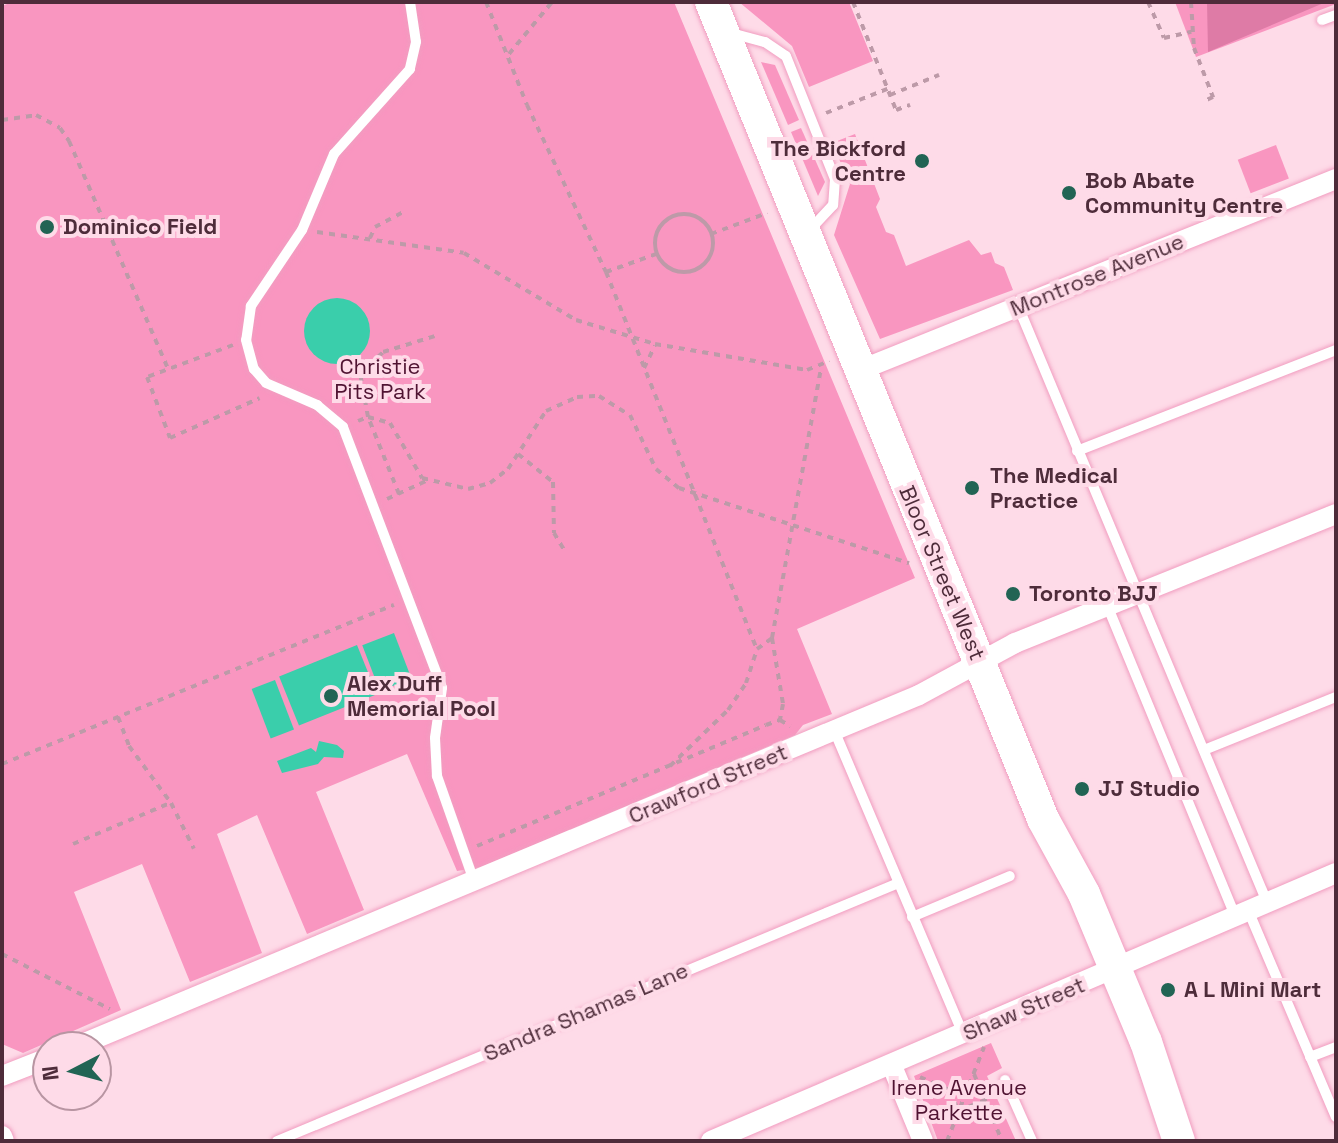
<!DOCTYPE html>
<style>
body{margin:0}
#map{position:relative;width:1338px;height:1143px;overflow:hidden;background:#fedbe8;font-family:"Space Grotesk",sans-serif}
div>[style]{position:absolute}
.green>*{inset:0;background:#f996c0;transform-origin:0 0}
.forest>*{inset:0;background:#de7ba6}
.water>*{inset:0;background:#3aceab;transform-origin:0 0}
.round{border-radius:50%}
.path>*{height:4px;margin-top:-2px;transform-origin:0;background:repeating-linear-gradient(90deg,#bd9aa8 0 6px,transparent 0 12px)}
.path>.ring{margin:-2px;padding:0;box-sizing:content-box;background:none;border:4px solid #bd9aa8;border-radius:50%}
.roads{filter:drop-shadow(0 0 2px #f19dc0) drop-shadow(0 0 2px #f19dc0)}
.lane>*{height:10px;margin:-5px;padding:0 5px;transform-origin:5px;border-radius:5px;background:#fff}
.street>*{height:20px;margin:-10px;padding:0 10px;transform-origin:10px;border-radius:10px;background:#fff}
.primary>*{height:32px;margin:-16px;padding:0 16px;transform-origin:16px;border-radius:16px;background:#fff}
.dots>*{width:22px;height:22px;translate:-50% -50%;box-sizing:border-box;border:4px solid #fedbe8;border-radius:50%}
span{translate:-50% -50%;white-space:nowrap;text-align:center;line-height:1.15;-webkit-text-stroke:8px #fedbe8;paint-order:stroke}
.poi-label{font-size:22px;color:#4e2c3a;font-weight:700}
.right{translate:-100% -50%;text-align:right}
.left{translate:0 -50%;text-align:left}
.street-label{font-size:22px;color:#4e2c3a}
.park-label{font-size:22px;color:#501332}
.frame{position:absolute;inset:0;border:4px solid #4e2c3a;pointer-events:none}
.north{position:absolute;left:32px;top:1031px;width:80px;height:80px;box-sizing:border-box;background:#fedbe8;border:2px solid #b895a2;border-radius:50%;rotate:264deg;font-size:22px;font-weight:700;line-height:32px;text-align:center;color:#4e2c3a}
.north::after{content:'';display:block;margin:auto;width:28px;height:36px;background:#226454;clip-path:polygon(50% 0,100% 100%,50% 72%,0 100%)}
</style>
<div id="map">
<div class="green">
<i style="clip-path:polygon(12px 2px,674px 2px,915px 578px,797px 629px,832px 714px,803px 725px,795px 735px,481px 867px,457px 871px,407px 754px,316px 792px,364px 910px,307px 934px,257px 815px,217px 834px,262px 953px,190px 982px,142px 864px,74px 892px,121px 1010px,23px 1053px,2px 1044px,2px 6px)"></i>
<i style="clip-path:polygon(739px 2px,849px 2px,873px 61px,809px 87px,792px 46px)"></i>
<i style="clip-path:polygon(1175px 2px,1336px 2px,1336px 4px,1196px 57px)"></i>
<i style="clip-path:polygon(761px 62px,775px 65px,799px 120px,788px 125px)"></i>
<i style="clip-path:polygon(801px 128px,825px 182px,818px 196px,791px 132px)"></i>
<i style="clip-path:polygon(855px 134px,880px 199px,876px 207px,886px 232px,894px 235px,906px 266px,969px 240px,981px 255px,991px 252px,995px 263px,1004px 267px,1013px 290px,880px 339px,834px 235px,850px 184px,832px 143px)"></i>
<i style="left:1276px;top:145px;width:36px;height:41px;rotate:69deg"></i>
<i style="clip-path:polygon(991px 1043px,1002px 1068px,987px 1076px,1016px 1141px,938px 1141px,914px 1076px)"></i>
</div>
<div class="forest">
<i style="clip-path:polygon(1207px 2px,1326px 2px,1208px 52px)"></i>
</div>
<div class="water">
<i class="round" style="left:304px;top:298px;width:66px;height:66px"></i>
<i style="left:394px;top:633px;width:49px;height:34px;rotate:69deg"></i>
<i style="left:357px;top:645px;width:53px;height:84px;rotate:68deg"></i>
<i style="left:275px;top:680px;width:53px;height:25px;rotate:69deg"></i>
<i style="clip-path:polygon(319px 741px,337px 745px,344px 751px,343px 758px,324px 757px,318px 764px,282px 773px,277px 761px,311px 748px,316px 752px)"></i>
</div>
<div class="path">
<i style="left:486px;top:2px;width:111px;rotate:68.3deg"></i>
<i style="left:527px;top:105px;width:185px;rotate:64.7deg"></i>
<i style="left:606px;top:272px;width:406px;rotate:68.2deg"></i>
<i style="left:853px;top:2px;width:116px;rotate:68.3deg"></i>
<i style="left:896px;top:110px;width:15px;rotate:-20deg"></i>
<i style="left:1148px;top:2px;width:39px;rotate:66deg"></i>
<i style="left:1164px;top:38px;width:28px;rotate:-13deg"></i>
<i style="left:1191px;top:2px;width:46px;rotate:86.3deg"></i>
<i style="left:1194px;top:48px;width:53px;rotate:68.8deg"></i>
<i style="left:1213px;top:97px;width:10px;rotate:156deg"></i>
<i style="left:509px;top:54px;width:67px;rotate:-50.4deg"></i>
<i style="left:890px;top:95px;width:53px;rotate:-22.2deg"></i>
<i style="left:826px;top:113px;width:66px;rotate:-21.5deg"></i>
<i style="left:2px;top:120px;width:34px;rotate:-8deg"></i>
<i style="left:36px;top:115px;width:27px;rotate:28deg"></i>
<i style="left:60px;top:128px;width:16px;rotate:55deg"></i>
<i style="left:69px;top:141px;width:249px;rotate:66.5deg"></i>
<i class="ring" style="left:655px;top:214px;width:54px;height:54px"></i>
<i style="left:317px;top:232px;width:148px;rotate:8.1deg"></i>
<i style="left:464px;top:253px;width:131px;rotate:30.9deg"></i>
<i style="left:576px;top:320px;width:83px;rotate:16.9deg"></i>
<i style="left:655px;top:344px;width:154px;rotate:9.7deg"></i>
<i style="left:807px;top:370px;width:24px;rotate:-22deg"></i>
<i style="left:711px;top:234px;width:60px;rotate:-20.6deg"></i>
<i style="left:370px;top:238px;width:12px;rotate:-66deg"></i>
<i style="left:375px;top:227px;width:32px;rotate:-28deg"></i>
<i style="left:606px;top:272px;width:53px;rotate:-19.8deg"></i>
<i style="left:233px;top:345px;width:92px;rotate:159.6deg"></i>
<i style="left:147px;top:377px;width:65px;rotate:69.3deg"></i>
<i style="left:170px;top:438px;width:98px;rotate:-24deg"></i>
<i style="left:644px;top:368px;width:25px;rotate:-64deg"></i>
<i style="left:358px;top:421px;width:11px;rotate:-22deg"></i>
<i style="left:368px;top:417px;width:23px;rotate:15deg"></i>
<i style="left:390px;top:423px;width:64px;rotate:59.8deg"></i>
<i style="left:422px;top:478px;width:47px;rotate:13.4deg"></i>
<i style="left:468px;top:489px;width:23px;rotate:-15deg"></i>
<i style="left:490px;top:483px;width:23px;rotate:-38deg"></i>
<i style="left:508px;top:469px;width:69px;rotate:-56.8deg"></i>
<i style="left:546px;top:411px;width:34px;rotate:-24deg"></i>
<i style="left:577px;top:397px;width:22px;rotate:-3deg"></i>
<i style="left:599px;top:396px;width:36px;rotate:32deg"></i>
<i style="left:630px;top:415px;width:60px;rotate:64.3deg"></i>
<i style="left:656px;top:469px;width:30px;rotate:40deg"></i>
<i style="left:679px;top:488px;width:242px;rotate:18.1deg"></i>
<i style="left:518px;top:454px;width:45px;rotate:38.7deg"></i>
<i style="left:553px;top:482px;width:51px;rotate:88.9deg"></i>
<i style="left:554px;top:533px;width:23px;rotate:59deg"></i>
<i style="left:399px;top:494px;width:83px;rotate:-111.9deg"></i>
<i style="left:368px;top:417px;width:45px;rotate:-100.3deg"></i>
<i style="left:360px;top:373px;width:31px;rotate:-42deg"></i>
<i style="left:383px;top:352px;width:54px;rotate:-17.1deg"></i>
<i style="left:387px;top:499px;width:43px;rotate:-24.8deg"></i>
<i style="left:772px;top:638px;width:67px;rotate:80.5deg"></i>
<i style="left:783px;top:704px;width:16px;rotate:101deg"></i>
<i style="left:118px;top:717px;width:31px;rotate:69deg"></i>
<i style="left:129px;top:746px;width:71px;rotate:53.6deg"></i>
<i style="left:171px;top:803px;width:51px;rotate:63.4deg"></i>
<i style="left:2px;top:764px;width:423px;rotate:-22.1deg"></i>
<i style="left:670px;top:766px;width:81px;rotate:-44deg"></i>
<i style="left:728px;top:710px;width:32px;rotate:-56deg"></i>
<i style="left:746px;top:683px;width:36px;rotate:-72deg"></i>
<i style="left:757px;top:649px;width:19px;rotate:-36deg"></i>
<i style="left:772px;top:638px;width:273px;rotate:-79.7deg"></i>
<i style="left:73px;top:844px;width:105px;rotate:-22.9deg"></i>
<i style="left:477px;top:846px;width:313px;rotate:-22.7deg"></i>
<i style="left:766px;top:725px;width:15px;rotate:-20deg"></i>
<i style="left:780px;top:720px;width:12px;rotate:31deg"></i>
<i style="left:2px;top:954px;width:121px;rotate:27deg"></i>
<i style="left:974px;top:1074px;width:73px;rotate:67.3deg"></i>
<i style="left:920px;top:1077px;width:34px;rotate:24deg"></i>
<i style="left:970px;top:1083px;width:21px;rotate:157deg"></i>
<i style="left:951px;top:1091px;width:21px;rotate:71deg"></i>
<i style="left:958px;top:1111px;width:29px;rotate:-22deg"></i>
<i style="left:947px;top:1141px;width:101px;rotate:-68.5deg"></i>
</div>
<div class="roads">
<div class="lane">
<i style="left:410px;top:2px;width:40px;rotate:81.5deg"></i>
<i style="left:416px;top:42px;width:28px;rotate:103deg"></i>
<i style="left:410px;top:69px;width:114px;rotate:131.8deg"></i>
<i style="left:334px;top:154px;width:82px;rotate:112.8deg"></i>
<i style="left:302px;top:230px;width:92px;rotate:123.9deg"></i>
<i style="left:251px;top:306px;width:34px;rotate:98deg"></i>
<i style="left:246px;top:340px;width:30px;rotate:75deg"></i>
<i style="left:254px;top:369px;width:18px;rotate:49deg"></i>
<i style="left:266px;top:383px;width:56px;rotate:23.3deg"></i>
<i style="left:317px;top:405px;width:34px;rotate:40deg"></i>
<i style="left:343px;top:427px;width:279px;rotate:69.2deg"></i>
<i style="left:442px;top:688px;width:50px;rotate:98deg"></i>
<i style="left:435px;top:738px;width:38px;rotate:87deg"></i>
<i style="left:437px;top:776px;width:111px;rotate:70.6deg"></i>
<i style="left:1322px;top:20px;width:15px;rotate:-20deg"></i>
<i style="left:731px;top:33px;width:35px;rotate:15deg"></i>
<i style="left:765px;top:42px;width:25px;rotate:34deg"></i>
<i style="left:786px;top:56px;width:132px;rotate:68.3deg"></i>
<i style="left:835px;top:179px;width:26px;rotate:94deg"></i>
<i style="left:833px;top:205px;width:35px;rotate:133deg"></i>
<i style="left:1018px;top:306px;width:646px;rotate:67.33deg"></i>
<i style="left:1077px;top:451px;width:278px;rotate:-21.3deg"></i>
<i style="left:1107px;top:605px;width:335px;rotate:67.6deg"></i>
<i style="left:834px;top:730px;width:330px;rotate:67deg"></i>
<i style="left:1204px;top:750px;width:142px;rotate:-21.9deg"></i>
<i style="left:1248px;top:910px;width:225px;rotate:67deg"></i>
<i style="left:912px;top:917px;width:106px;rotate:-22.7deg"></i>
<i style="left:1310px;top:1057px;width:28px;rotate:-21deg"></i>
<i style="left:1005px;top:1080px;width:67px;rotate:66.1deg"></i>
<i style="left:277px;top:1141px;width:670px;rotate:-22.55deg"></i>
</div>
<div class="street">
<i style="left:858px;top:371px;width:515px;rotate:-21.88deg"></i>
<i style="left:75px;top:1047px;width:914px;rotate:-22.64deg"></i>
<i style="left:919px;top:695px;width:109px;rotate:-28.4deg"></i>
<i style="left:1015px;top:643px;width:346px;rotate:-21.9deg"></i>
<i style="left:892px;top:1066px;width:81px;rotate:67.5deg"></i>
<i style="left:2px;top:1076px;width:49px;rotate:-21.4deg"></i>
<i style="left:2px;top:1136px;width:5px;rotate:68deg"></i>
<i style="left:711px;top:1141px;width:680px;rotate:-23.21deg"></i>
</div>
<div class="primary">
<i style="left:711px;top:2px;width:882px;rotate:67.88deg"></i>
<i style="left:1043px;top:819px;width:85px;rotate:61.3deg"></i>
<i style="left:1084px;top:894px;width:160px;rotate:67.3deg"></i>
<i style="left:1146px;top:1042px;width:104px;rotate:71.6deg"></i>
</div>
</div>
<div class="dots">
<i style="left:922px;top:161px;background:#226454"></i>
<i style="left:1069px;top:193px;background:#226454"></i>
<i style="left:47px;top:227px;background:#226454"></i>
<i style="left:972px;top:488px;background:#226454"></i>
<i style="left:1013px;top:594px;background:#226454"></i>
<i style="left:331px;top:696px;background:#226454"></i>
<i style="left:1082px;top:789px;background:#226454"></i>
<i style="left:1168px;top:990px;background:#226454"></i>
</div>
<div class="poi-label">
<span class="right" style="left:906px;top:161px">The Bickford<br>Centre</span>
<span class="left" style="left:1085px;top:193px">Bob Abate<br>Community Centre</span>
<span class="left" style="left:63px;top:227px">Dominico Field</span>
<span class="left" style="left:990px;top:488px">The Medical<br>Practice</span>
<span class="left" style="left:1029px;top:594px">Toronto BJJ</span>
<span class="left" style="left:347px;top:696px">Alex Duff<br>Memorial Pool</span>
<span class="left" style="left:1098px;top:789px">JJ Studio</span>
<span class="left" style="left:1184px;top:990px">A L Mini Mart</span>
</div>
<div class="street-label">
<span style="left:1097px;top:275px;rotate:-22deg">Montrose Avenue</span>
<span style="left:942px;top:573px;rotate:67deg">Bloor Street West</span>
<span style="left:708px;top:784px;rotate:-23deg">Crawford Street</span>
<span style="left:1024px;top:1009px;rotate:-23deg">Shaw Street</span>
<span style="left:586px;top:1012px;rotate:-23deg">Sandra Shamas Lane</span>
</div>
<div class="park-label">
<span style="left:380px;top:379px">Christie<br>Pits Park</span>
<span style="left:959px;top:1100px">Irene Avenue<br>Parkette</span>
</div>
<div class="frame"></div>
<div class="north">N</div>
</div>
